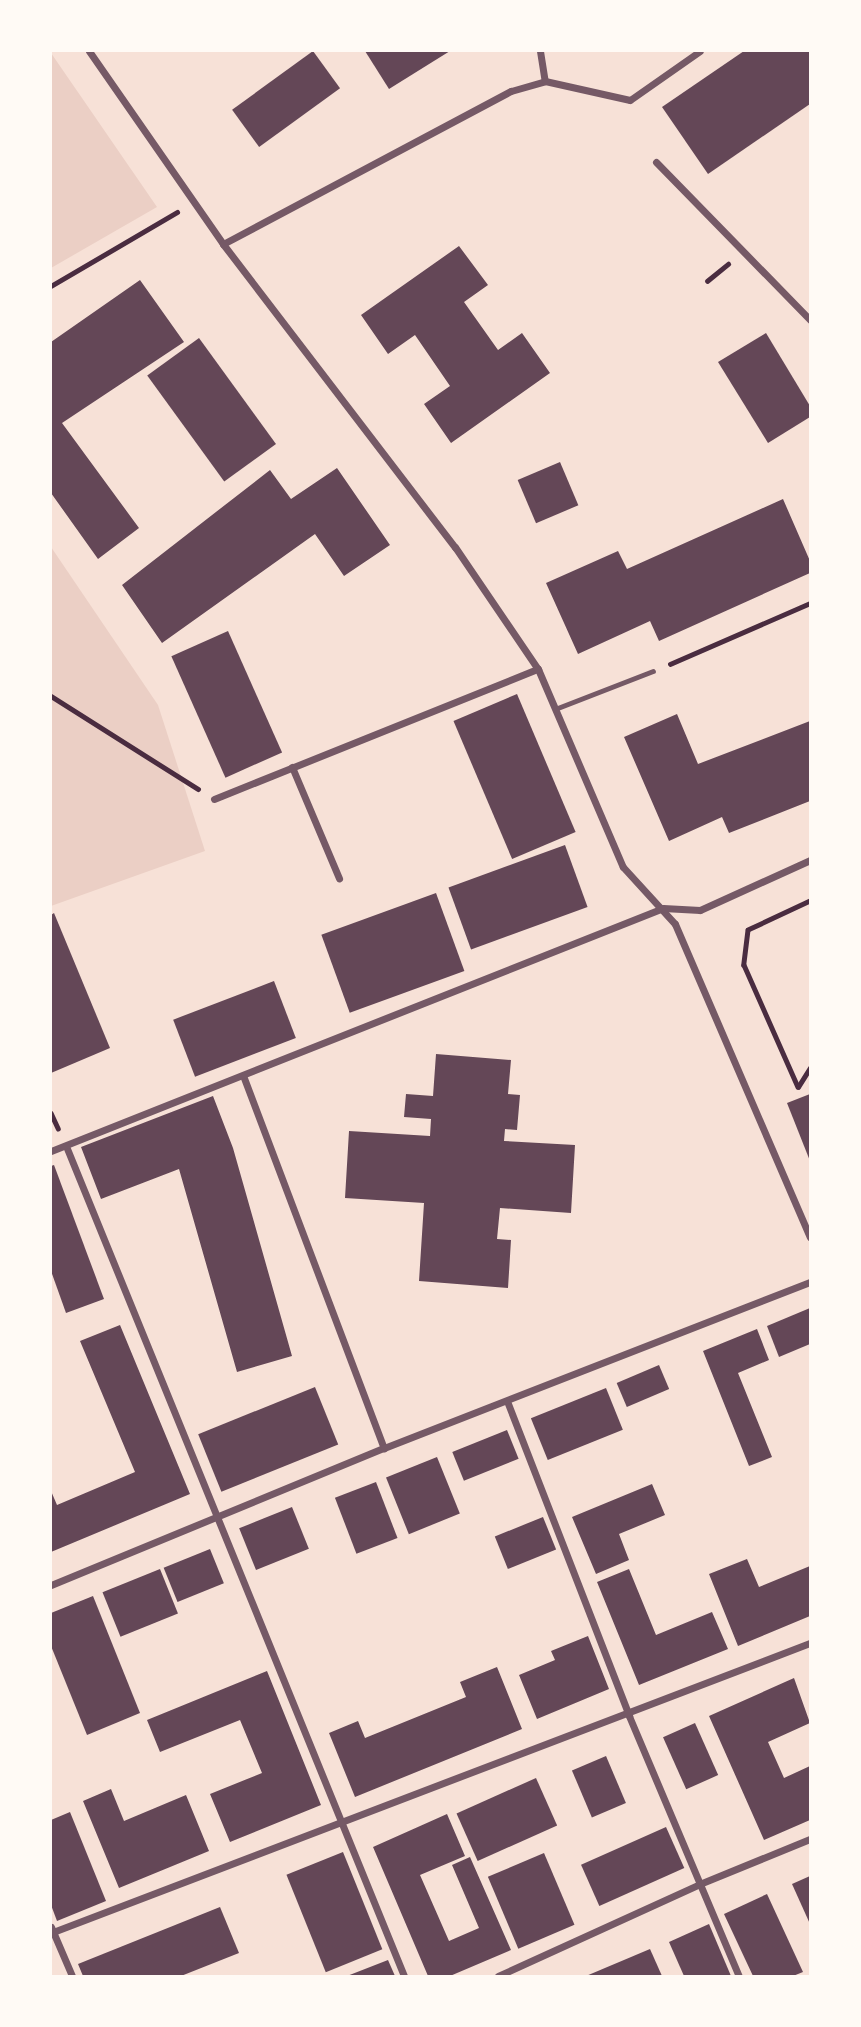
<!DOCTYPE html>
<style>
body{margin:0}
#map{position:relative;width:861px;height:2027px;overflow:hidden;background:#f7e1d7;font-family:"Fira Sans Condensed",sans-serif}
div>[style]{position:absolute}
.green>*{inset:0;background:#ebcfc5}
.building>*{inset:0;background:#644757;transform-origin:0 0}
.path>*{height:4.5px;margin:-2.25px;padding:0 2.25px;transform-origin:2.25px;border-radius:2.25px;background:#4a2c40}
.service>*{height:5px;margin:-2.5px;padding:0 2.5px;transform-origin:2.5px;border-radius:2.5px;background:#755966}
.minor>*{height:7px;margin:-3.5px;padding:0 3.5px;transform-origin:3.5px;border-radius:3.5px;background:#755966}
span{translate:-50% -50%;white-space:nowrap;text-align:center;line-height:1.15;-webkit-text-stroke:6px #fffaf5;paint-order:stroke}
.frame{position:absolute;inset:0;border:52px solid #fffaf5;pointer-events:none}
</style>
<div id="map">
<div class="green">
<i style="clip-path:polygon(51px 53px,157px 207px,51px 268px)"></i>
<i style="clip-path:polygon(51px 547px,158px 705px,205px 851px,51px 906px)"></i>
</div>
<div class="building">
<i style="left:313px;top:51px;width:46px;height:100px;rotate:54deg"></i>
<i style="clip-path:polygon(365px 51px,450px 51px,389px 89px)"></i>
<i style="clip-path:polygon(744px 51px,810px 51px,810px 104px,708px 174px,662px 107px)"></i>
<i style="clip-path:polygon(459px 246px,488px 285px,464px 302px,498px 350px,522px 333px,550px 373px,451px 443px,424px 404px,450px 386px,415px 335px,388px 354px,361px 315px)"></i>
<i style="clip-path:polygon(140px 280px,184px 342px,62px 423px,139px 528px,98px 559px,51px 493px,51px 342px)"></i>
<i style="clip-path:polygon(766px 333px,810px 406px,810px 417px,768px 443px,718px 362px)"></i>
<i style="left:199px;top:338px;width:131px;height:64px;rotate:54deg"></i>
<i style="left:560px;top:462px;width:47px;height:46px;rotate:67deg"></i>
<i style="clip-path:polygon(337px 468px,390px 545px,344px 576px,315px 534px,162px 643px,122px 585px,270px 470px,291px 499px)"></i>
<i style="clip-path:polygon(783px 499px,810px 561px,810px 573px,659px 641px,650px 621px,578px 654px,546px 583px,618px 551px,627px 569px)"></i>
<i style="left:228px;top:631px;width:133px;height:62px;rotate:66deg"></i>
<i style="left:517px;top:694px;width:150px;height:69px;rotate:67deg"></i>
<i style="clip-path:polygon(677px 714px,698px 764px,810px 721px,810px 801px,729px 833px,722px 817px,669px 841px,624px 737px)"></i>
<i style="left:565px;top:845px;width:66px;height:124px;rotate:70deg"></i>
<i style="left:436px;top:893px;width:83px;height:122px;rotate:70deg"></i>
<i style="clip-path:polygon(54px 913px,110px 1048px,51px 1073px,51px 915px)"></i>
<i style="left:274px;top:981px;width:61px;height:108px;rotate:69deg"></i>
<i style="clip-path:polygon(436px 1054px,511px 1060px,508px 1094px,520px 1095px,517px 1130px,505px 1129px,504px 1141px,575px 1145px,571px 1213px,500px 1208px,497px 1239px,511px 1240px,508px 1288px,419px 1281px,424px 1203px,345px 1198px,349px 1131px,430px 1136px,431px 1119px,404px 1117px,406px 1094px,433px 1096px)"></i>
<i style="clip-path:polygon(810px 1094px,810px 1161px,787px 1103px)"></i>
<i style="clip-path:polygon(213px 1096px,233px 1148px,292px 1356px,237px 1372px,179px 1169px,101px 1199px,81px 1147px)"></i>
<i style="clip-path:polygon(54px 1165px,104px 1299px,66px 1313px,51px 1271px,51px 1166px)"></i>
<i style="clip-path:polygon(810px 1308px,810px 1344px,779px 1357px,767px 1326px)"></i>
<i style="clip-path:polygon(120px 1325px,190px 1494px,51px 1552px,51px 1491px,57px 1505px,135px 1472px,80px 1341px)"></i>
<i style="clip-path:polygon(757px 1329px,769px 1360px,738px 1373px,772px 1457px,749px 1466px,703px 1351px)"></i>
<i style="left:659px;top:1365px;width:26px;height:46px;rotate:67deg"></i>
<i style="left:315px;top:1387px;width:62px;height:126px;rotate:68deg"></i>
<i style="left:606px;top:1388px;width:45px;height:81px;rotate:68deg"></i>
<i style="left:507px;top:1430px;width:31px;height:59px;rotate:68deg"></i>
<i style="left:437px;top:1457px;width:61px;height:55px;rotate:68deg"></i>
<i style="left:376px;top:1482px;width:60px;height:44px;rotate:69deg"></i>
<i style="clip-path:polygon(652px 1484px,665px 1515px,619px 1534px,629px 1560px,596px 1574px,572px 1517px)"></i>
<i style="left:292px;top:1507px;width:45px;height:57px;rotate:68deg"></i>
<i style="left:543px;top:1517px;width:35px;height:52px;rotate:68deg"></i>
<i style="left:210px;top:1549px;width:37px;height:50px;rotate:68deg"></i>
<i style="clip-path:polygon(747px 1559px,759px 1587px,810px 1566px,810px 1616px,738px 1646px,709px 1574px)"></i>
<i style="left:160px;top:1569px;width:48px;height:62px;rotate:68deg"></i>
<i style="clip-path:polygon(629px 1569px,656px 1635px,712px 1612px,728px 1649px,639px 1685px,597px 1582px)"></i>
<i style="clip-path:polygon(93px 1596px,140px 1713px,87px 1735px,51px 1646px,51px 1613px)"></i>
<i style="clip-path:polygon(588px 1636px,609px 1689px,537px 1719px,519px 1675px,555px 1660px,551px 1651px)"></i>
<i style="clip-path:polygon(497px 1667px,522px 1729px,355px 1797px,329px 1733px,358px 1721px,365px 1738px,466px 1697px,460px 1682px)"></i>
<i style="clip-path:polygon(267px 1671px,321px 1805px,230px 1842px,210px 1794px,262px 1773px,240px 1720px,160px 1752px,147px 1720px)"></i>
<i style="clip-path:polygon(794px 1678px,810px 1723px,768px 1742px,784px 1778px,810px 1766px,810px 1820px,764px 1840px,709px 1716px)"></i>
<i style="left:695px;top:1723px;width:57px;height:35px;rotate:66deg"></i>
<i style="left:606px;top:1756px;width:51px;height:37px;rotate:67deg"></i>
<i style="left:536px;top:1778px;width:52px;height:87px;rotate:66deg"></i>
<i style="clip-path:polygon(111px 1789px,124px 1821px,186px 1795px,209px 1851px,119px 1888px,83px 1801px)"></i>
<i style="clip-path:polygon(70px 1812px,106px 1901px,57px 1921px,51px 1905px,51px 1820px)"></i>
<i style="clip-path:polygon(447px 1814px,465px 1856px,420px 1875px,449px 1941px,479px 1928px,452px 1865px,470px 1857px,511px 1950px,450px 1976px,428px 1976px,373px 1847px)"></i>
<i style="left:666px;top:1827px;width:45px;height:93px;rotate:66deg"></i>
<i style="left:343px;top:1852px;width:105px;height:61px;rotate:68deg"></i>
<i style="left:544px;top:1853px;width:78px;height:61px;rotate:67deg"></i>
<i style="clip-path:polygon(810px 1876px,810px 1924px,792px 1884px)"></i>
<i style="clip-path:polygon(767px 1894px,803px 1972px,793px 1976px,753px 1976px,724px 1914px)"></i>
<i style="clip-path:polygon(220px 1907px,239px 1953px,181px 1976px,83px 1976px,78px 1964px)"></i>
<i style="clip-path:polygon(709px 1924px,731px 1976px,684px 1976px,669px 1942px)"></i>
<i style="clip-path:polygon(650px 1949px,662px 1976px,586px 1976px)"></i>
<i style="clip-path:polygon(388px 1960px,395px 1976px,347px 1976px)"></i>
</div>
<div class="path">
<i style="left:707px;top:281px;width:27px;rotate:-39deg"></i>
<i style="left:51px;top:286px;width:146px;rotate:-30.4deg"></i>
<i style="left:670px;top:664px;width:153px;rotate:-23.5deg"></i>
<i style="left:51px;top:696px;width:174px;rotate:32.3deg"></i>
<i style="left:810px;top:901px;width:68px;rotate:154.9deg"></i>
<i style="left:748px;top:930px;width:35px;rotate:97deg"></i>
<i style="left:744px;top:965px;width:133px;rotate:66.1deg"></i>
<i style="left:798px;top:1087px;width:22px;rotate:-58deg"></i>
<i style="left:51px;top:1113px;width:17px;rotate:65deg"></i>
</div>
<div class="service">
<i style="left:555px;top:709px;width:105px;rotate:-21.2deg"></i>
</div>
<div class="minor">
<i style="left:89px;top:51px;width:235px;rotate:55.2deg"></i>
<i style="left:223px;top:244px;width:382px;rotate:52.6deg"></i>
<i style="left:455px;top:547px;width:148px;rotate:55.8deg"></i>
<i style="left:538px;top:669px;width:215px;rotate:66.8deg"></i>
<i style="left:623px;top:867px;width:77px;rotate:47.6deg"></i>
<i style="left:675px;top:924px;width:341px;rotate:66.7deg"></i>
<i style="left:540px;top:51px;width:30px;rotate:81deg"></i>
<i style="left:656px;top:162px;width:221px;rotate:45.7deg"></i>
<i style="left:223px;top:244px;width:326px;rotate:-28deg"></i>
<i style="left:511px;top:91px;width:35px;rotate:-16deg"></i>
<i style="left:545px;top:81px;width:87px;rotate:12.6deg"></i>
<i style="left:630px;top:100px;width:85px;rotate:-35deg"></i>
<i style="left:292px;top:767px;width:121px;rotate:67.1deg"></i>
<i style="left:214px;top:799px;width:349px;rotate:-21.9deg"></i>
<i style="left:244px;top:1078px;width:396px;rotate:69.3deg"></i>
<i style="left:66px;top:1146px;width:896px;rotate:67.84deg"></i>
<i style="left:51px;top:1151px;width:658px;rotate:-21.66deg"></i>
<i style="left:663px;top:908px;width:37px;rotate:3deg"></i>
<i style="left:700px;top:910px;width:121px;rotate:-24.4deg"></i>
<i style="left:507px;top:1401px;width:338px;rotate:68.8deg"></i>
<i style="left:629px;top:1716px;width:282px;rotate:67.1deg"></i>
<i style="left:51px;top:1585px;width:360px;rotate:-22.4deg"></i>
<i style="left:384px;top:1448px;width:457px;rotate:-21.3deg"></i>
<i style="left:51px;top:1927px;width:53px;rotate:66.8deg"></i>
<i style="left:53px;top:1932px;width:810px;rotate:-20.9deg"></i>
<i style="left:498px;top:1976px;width:224px;rotate:-24.5deg"></i>
<i style="left:702px;top:1883px;width:117px;rotate:-22.2deg"></i>
</div>
<div class="frame"></div>
</div>
